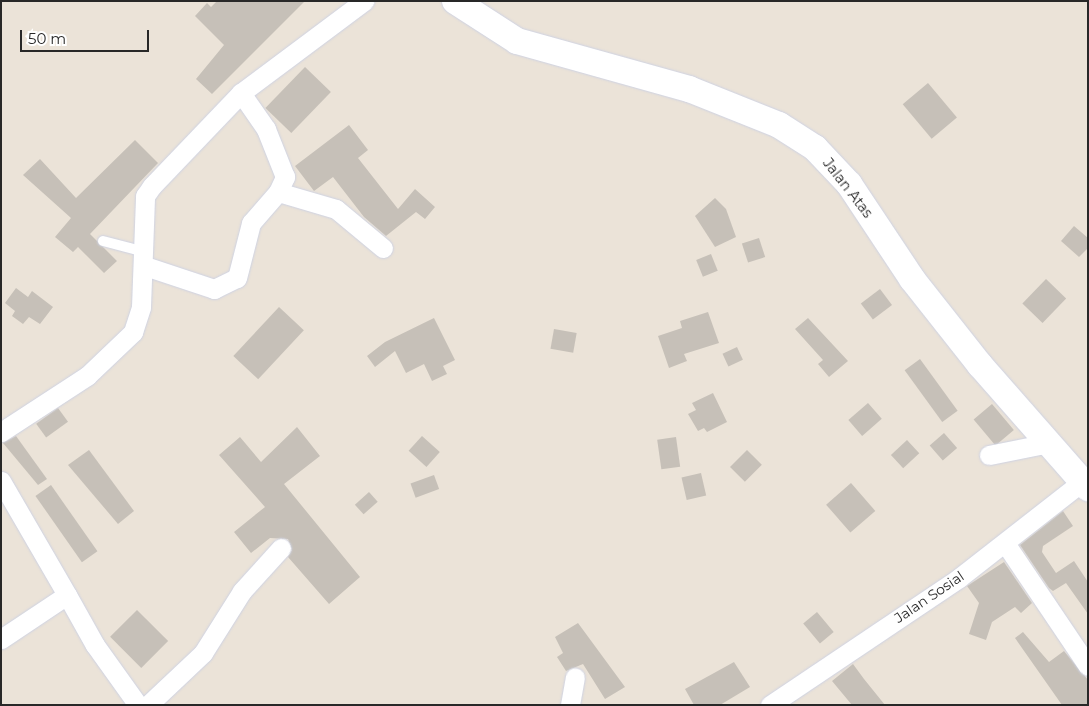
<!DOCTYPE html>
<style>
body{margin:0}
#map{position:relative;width:1089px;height:706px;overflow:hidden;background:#ebe3d8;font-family:Montserrat,sans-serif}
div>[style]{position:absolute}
.building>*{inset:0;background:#c6c0b8;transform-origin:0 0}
.roads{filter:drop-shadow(0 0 1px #ced2e2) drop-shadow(0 0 1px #ced2e2)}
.lane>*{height:10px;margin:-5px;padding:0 5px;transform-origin:5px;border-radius:5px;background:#fff}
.street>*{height:19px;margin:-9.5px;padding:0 9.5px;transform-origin:9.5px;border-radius:9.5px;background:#fff}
.secondary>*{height:26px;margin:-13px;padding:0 13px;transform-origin:13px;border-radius:13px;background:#fff}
span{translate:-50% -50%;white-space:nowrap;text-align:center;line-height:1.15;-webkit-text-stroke:4px #fff;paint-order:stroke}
.street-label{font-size:14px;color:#282828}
.frame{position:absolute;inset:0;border:2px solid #282828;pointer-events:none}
.scale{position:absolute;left:20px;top:30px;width:129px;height:22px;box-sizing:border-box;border:2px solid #282828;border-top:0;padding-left:6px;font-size:15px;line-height:18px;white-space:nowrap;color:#282828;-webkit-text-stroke:4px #fff;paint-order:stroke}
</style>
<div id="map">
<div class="building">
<i style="clip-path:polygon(217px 1px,305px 1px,212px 94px,196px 79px,224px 45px,195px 16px,207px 3px,211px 7px)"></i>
<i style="left:305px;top:67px;width:36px;height:57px;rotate:44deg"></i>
<i style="left:928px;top:83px;width:45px;height:33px;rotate:50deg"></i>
<i style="clip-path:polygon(349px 125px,368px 150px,358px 158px,398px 209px,415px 189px,435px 207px,425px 219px,416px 212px,386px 236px,364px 217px,333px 177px,314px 191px,295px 166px)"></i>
<i style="clip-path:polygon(135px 140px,158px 163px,90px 234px,117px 261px,104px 273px,78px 247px,73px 252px,55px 237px,71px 218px,23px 175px,40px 159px,76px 198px)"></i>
<i style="clip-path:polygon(715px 198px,726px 209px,736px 237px,715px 247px,695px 216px)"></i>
<i style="clip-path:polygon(1074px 226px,1088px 238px,1088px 248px,1079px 257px,1061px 241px)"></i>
<i style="left:759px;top:238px;width:20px;height:18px;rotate:72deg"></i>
<i style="left:711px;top:254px;width:18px;height:16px;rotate:68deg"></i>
<i style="left:1046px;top:279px;width:28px;height:34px;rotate:44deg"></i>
<i style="clip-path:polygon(16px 288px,28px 297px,32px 291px,53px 307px,40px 324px,29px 317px,23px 324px,12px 316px,15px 311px,5px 303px)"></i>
<i style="left:880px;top:289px;width:20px;height:24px;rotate:53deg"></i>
<i style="left:279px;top:307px;width:34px;height:67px;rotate:43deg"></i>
<i style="clip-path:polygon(708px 312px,719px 343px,684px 354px,687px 361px,669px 368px,658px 336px,682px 328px,680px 321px)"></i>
<i style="clip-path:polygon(434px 318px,455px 360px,443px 366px,447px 374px,432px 381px,424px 364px,406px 373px,395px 351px,375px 367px,367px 356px,385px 342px)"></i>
<i style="clip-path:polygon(808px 318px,848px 361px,829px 377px,818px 364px,823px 360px,795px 329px)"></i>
<i style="left:554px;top:329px;width:23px;height:20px;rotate:10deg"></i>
<i style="left:737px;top:347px;width:14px;height:16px;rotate:65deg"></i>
<i style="left:920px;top:359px;width:64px;height:19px;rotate:54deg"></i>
<i style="clip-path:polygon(713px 393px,727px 422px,707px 432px,704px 428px,698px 431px,688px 414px,696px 410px,692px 403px)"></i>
<i style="left:868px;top:403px;width:21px;height:26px;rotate:49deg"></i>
<i style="left:992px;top:404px;width:34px;height:24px;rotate:50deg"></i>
<i style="left:58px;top:408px;width:17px;height:27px;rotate:54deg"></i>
<i style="clip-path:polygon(297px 427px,320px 456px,284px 484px,360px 577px,329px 604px,288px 557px,292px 550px,288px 539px,270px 538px,251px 553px,234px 532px,265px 507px,219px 455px,240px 437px,261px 462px)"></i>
<i style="left:944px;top:433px;width:20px;height:19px;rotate:49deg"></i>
<i style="clip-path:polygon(16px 436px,47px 479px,38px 485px,3px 443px)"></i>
<i style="left:422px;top:436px;width:24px;height:20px;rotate:42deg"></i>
<i style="left:676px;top:437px;width:30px;height:19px;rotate:82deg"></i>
<i style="left:907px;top:440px;width:18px;height:22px;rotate:47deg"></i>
<i style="clip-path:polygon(89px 450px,134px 511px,118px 524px,68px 465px)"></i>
<i style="left:747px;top:450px;width:21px;height:24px;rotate:45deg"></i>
<i style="left:701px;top:473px;width:23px;height:20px;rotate:77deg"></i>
<i style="left:434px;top:475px;width:15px;height:25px;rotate:70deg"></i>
<i style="left:851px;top:483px;width:37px;height:33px;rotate:49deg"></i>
<i style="left:51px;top:485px;width:81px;height:19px;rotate:55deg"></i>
<i style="left:369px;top:492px;width:13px;height:19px;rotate:48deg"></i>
<i style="clip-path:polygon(1063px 511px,1073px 526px,1043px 546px,1042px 552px,1056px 573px,1074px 561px,1088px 582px,1088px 614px,1066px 583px,1053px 591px,1049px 588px,1020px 545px)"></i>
<i style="clip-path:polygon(1004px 562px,1032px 603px,1021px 613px,1015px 607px,992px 622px,986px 640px,969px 634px,979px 603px,967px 586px)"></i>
<i style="left:137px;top:610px;width:44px;height:38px;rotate:45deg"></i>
<i style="left:817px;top:612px;width:26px;height:18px;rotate:50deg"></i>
<i style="clip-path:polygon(578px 623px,625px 687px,605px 699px,583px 664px,566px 671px,557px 657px,563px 653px,555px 637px)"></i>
<i style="clip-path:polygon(1023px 632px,1049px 662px,1064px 651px,1088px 680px,1088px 705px,1062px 705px,1015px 638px)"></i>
<i style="clip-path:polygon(734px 662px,750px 687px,720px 705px,694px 705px,685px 689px)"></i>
<i style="clip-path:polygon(853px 664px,864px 679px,885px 705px,852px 705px,832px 681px)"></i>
</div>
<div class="roads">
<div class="lane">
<i style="left:103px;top:241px;width:43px;rotate:14.7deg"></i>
</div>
<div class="street">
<i style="left:278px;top:192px;width:60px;rotate:16.3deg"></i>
<i style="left:336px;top:209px;width:61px;rotate:39.7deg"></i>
<i style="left:145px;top:266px;width:73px;rotate:18.4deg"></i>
<i style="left:214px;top:289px;width:25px;rotate:-26deg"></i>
<i style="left:237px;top:278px;width:57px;rotate:-75.7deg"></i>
<i style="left:251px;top:223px;width:41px;rotate:-48.9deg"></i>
<i style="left:278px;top:192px;width:17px;rotate:-65deg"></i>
<i style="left:285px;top:177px;width:52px;rotate:-111.6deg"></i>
<i style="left:266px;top:129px;width:44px;rotate:-124.8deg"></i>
<i style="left:1px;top:432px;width:103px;rotate:-33.1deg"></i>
<i style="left:87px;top:376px;width:64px;rotate:-43.7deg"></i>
<i style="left:133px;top:332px;width:26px;rotate:-72deg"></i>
<i style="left:141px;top:307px;width:111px;rotate:-87.9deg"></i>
<i style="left:145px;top:196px;width:12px;rotate:-55deg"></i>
<i style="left:152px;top:186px;width:129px;rotate:-46.3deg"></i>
<i style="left:241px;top:93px;width:154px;rotate:-36.8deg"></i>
<i style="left:989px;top:455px;width:61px;rotate:-11.3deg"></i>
<i style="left:1px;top:481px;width:132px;rotate:59.9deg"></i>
<i style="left:1005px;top:543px;width:148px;rotate:56deg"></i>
<i style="left:1px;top:639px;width:79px;rotate:-33.7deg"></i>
<i style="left:67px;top:595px;width:57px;rotate:60.8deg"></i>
<i style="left:95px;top:645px;width:74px;rotate:54.4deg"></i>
<i style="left:148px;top:705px;width:76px;rotate:-43.4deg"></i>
<i style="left:203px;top:653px;width:73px;rotate:-57.8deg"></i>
<i style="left:242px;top:591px;width:58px;rotate:-47.8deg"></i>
<i style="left:570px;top:705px;width:28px;rotate:-80deg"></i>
<i style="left:770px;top:705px;width:228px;rotate:-33.9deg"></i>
<i style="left:959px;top:578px;width:156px;rotate:-38deg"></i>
</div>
<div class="secondary">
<i style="left:455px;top:1px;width:74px;rotate:32.8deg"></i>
<i style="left:517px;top:41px;width:179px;rotate:15.6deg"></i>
<i style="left:689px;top:89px;width:97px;rotate:21.8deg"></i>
<i style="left:779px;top:125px;width:43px;rotate:32.6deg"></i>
<i style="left:815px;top:148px;width:50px;rotate:46.6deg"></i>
<i style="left:849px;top:184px;width:114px;rotate:56.4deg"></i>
<i style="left:912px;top:279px;width:110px;rotate:51.7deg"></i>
<i style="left:980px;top:365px;width:164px;rotate:48.7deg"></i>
</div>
</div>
<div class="street-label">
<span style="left:848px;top:188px;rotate:52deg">Jalan Atas</span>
<span style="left:929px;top:597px;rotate:-34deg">Jalan Sosial</span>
</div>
<div class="frame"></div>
<div class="scale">50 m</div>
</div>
